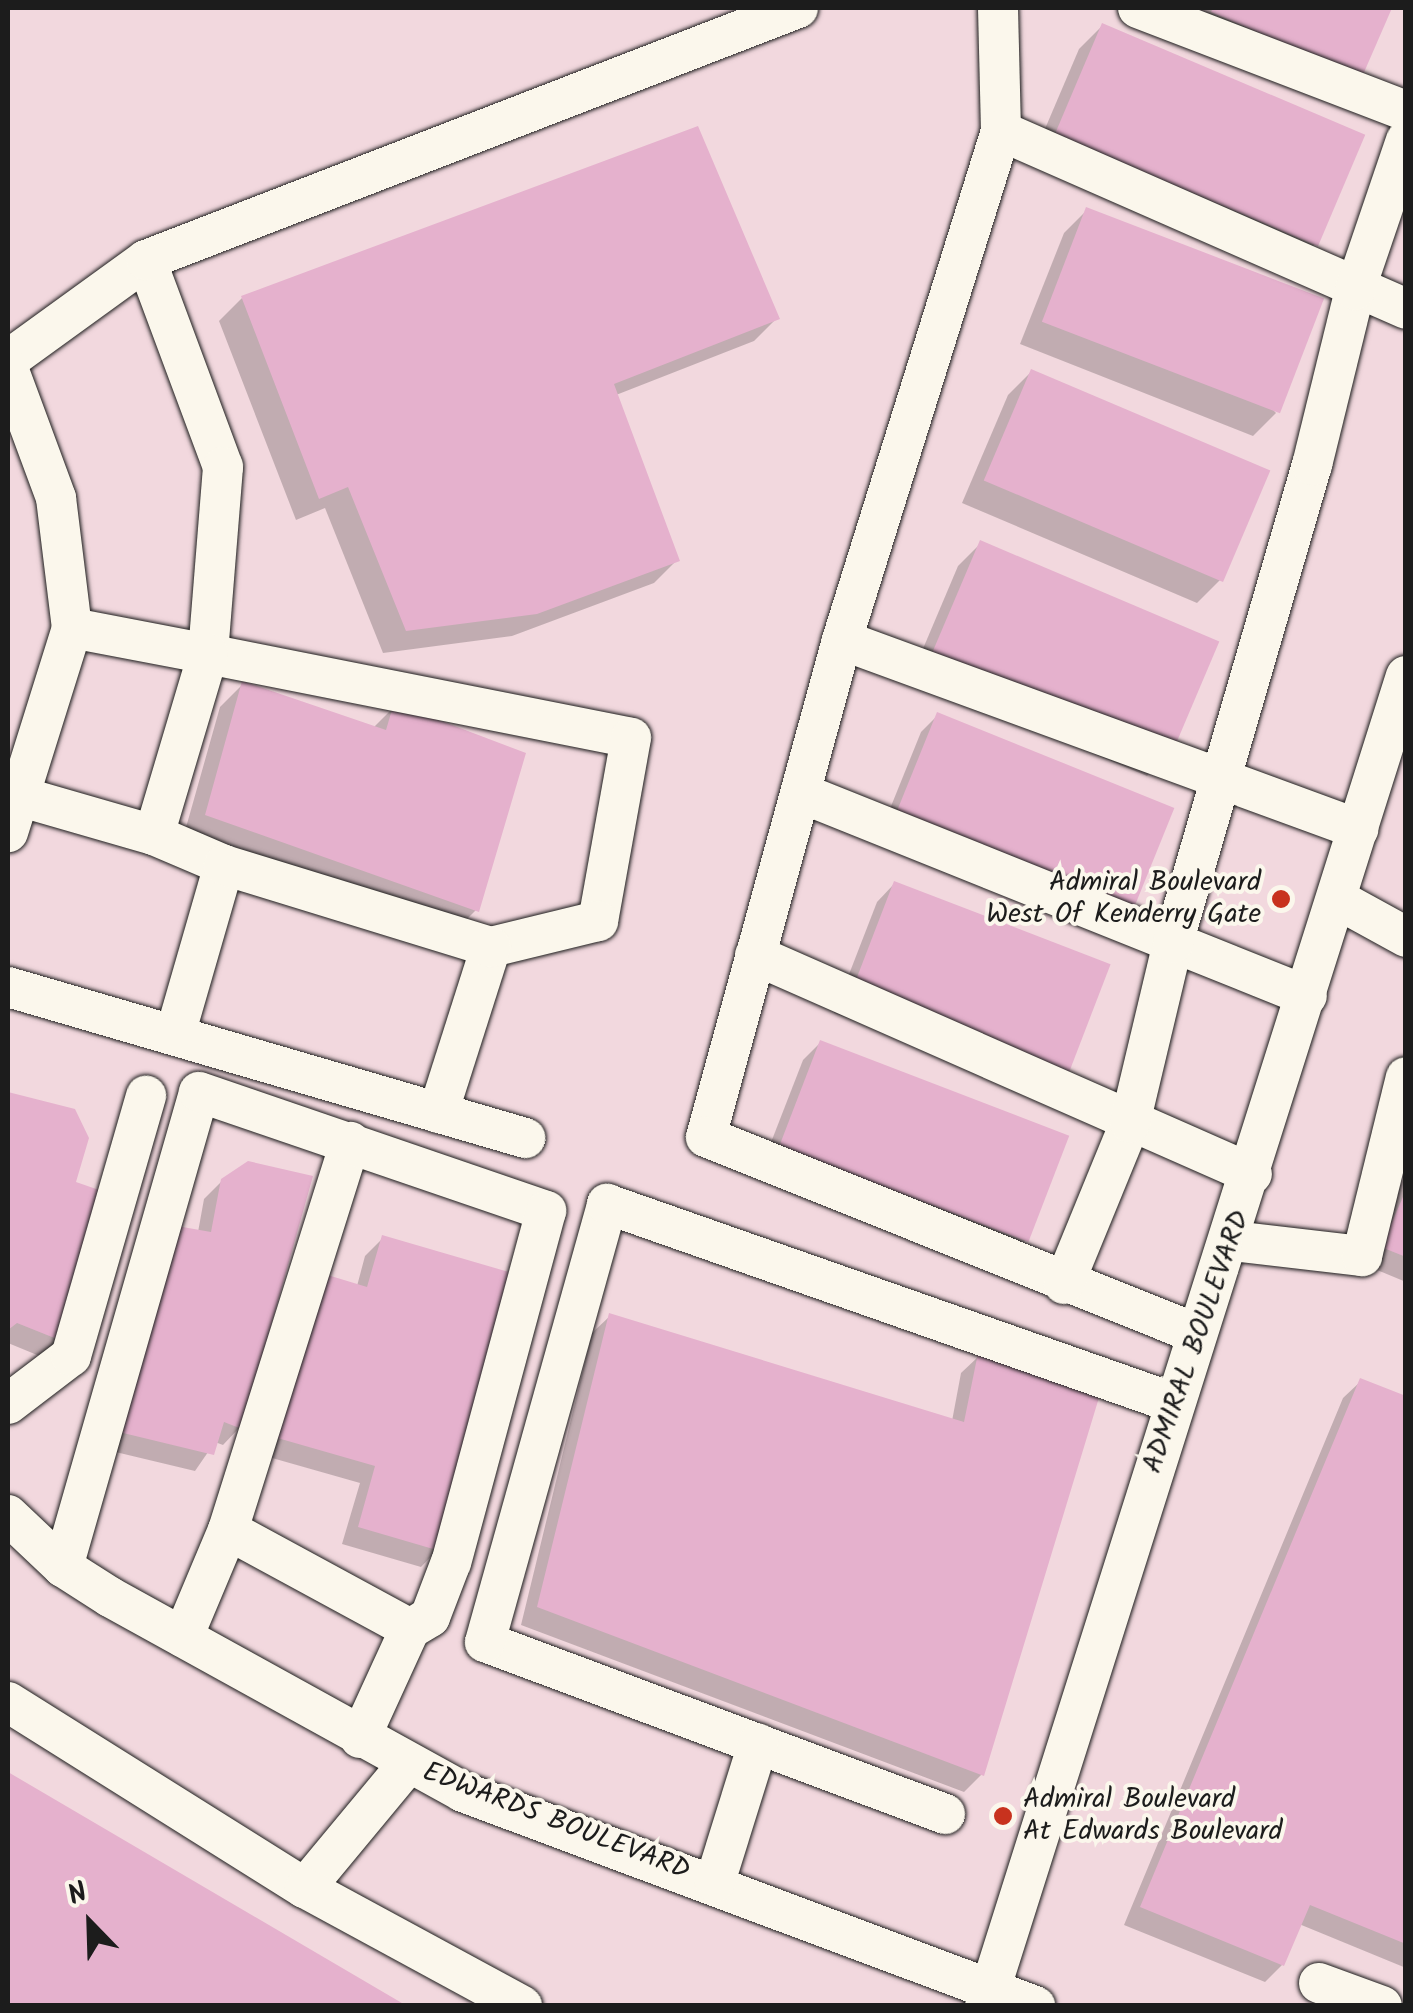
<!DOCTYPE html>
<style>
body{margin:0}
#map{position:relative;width:1413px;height:2013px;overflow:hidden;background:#f7e9e6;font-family:Kalam,sans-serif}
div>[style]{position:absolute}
.built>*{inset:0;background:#f2d8de;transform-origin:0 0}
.shadow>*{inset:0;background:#0003}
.building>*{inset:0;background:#e5b1cd;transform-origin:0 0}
.roads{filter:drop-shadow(0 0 2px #1c1c1c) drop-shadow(0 0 2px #1c1c1c)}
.minor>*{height:40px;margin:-20px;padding:0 20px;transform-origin:20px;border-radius:20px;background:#fbf7ec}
.dots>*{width:28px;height:28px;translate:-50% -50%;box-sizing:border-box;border:5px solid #fbf7ec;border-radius:50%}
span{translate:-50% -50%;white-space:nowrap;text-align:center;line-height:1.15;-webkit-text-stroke:8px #fbf7ec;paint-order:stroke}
.poi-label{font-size:28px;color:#1c1c1c}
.right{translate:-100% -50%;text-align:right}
.left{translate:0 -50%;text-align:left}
.street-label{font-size:28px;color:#1c1c1c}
.frame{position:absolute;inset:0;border:10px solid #1c1c1c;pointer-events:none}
.north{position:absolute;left:40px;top:1873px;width:100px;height:100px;-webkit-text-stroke:8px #fbf7ec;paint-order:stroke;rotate:337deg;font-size:28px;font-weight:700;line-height:40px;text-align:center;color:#1c1c1c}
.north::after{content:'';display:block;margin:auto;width:35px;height:45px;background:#1c1c1c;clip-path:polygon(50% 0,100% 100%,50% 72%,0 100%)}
</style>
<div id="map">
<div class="built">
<i style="left:8px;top:8px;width:1397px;height:1998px"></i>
</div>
<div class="shadow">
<i style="clip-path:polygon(1202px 8px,1389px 8px,1360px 76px,1190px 36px)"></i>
<i style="clip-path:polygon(1102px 26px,1363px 135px,1316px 243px,1294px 266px,1033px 157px,1079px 49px)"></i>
<i style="clip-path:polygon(1087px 210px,1276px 413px,1253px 436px,1020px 344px,1064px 233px)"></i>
<i style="clip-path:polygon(242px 298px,777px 318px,754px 341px,616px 395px,677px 560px,654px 583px,512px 636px,383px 653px,325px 508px,296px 520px,219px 321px)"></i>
<i style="clip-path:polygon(1031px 372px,1220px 580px,1197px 603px,962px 503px,1008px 395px)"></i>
<i style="clip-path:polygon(981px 543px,1170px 753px,1147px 776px,911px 677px,958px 566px)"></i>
<i style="clip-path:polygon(243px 684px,373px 728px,395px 706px,476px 910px,453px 933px,183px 838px,220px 707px)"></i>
<i style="clip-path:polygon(938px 715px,1172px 808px,881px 831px,921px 732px)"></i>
<i style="clip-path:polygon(894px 884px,1048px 1093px,834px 1013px,877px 902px)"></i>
<i style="clip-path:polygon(820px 1043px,1026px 1240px,1008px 1258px,763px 1163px,803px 1060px)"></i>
<i style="clip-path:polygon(8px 1095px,74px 1112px,60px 1340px,42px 1357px,8px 1343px)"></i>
<i style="clip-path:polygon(1406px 1173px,1406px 1282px,1365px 1265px)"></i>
<i style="clip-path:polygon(222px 1181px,240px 1427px,223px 1445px,215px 1442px,195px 1471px,103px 1449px,198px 1232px,204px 1199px)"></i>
<i style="clip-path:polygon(383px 1238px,438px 1549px,421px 1567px,342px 1544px,360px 1483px,258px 1454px,357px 1286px,365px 1256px)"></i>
<i style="clip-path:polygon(610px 1316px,952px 1421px,961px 1373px,979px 1356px,982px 1774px,964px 1792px,521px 1625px,592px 1333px)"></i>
<i style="clip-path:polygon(1361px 1381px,1406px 1399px,1406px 1968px,1299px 1924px,1282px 1965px,1265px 1982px,1124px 1925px,1343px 1398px)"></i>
<i style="clip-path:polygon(8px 1775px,402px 2006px,8px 2006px)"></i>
</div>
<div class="building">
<i style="clip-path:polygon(1213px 8px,1392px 8px,1362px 77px,1211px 12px)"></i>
<i style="left:1102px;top:23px;width:286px;height:121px;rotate:23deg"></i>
<i style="clip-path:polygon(698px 126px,780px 319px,614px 384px,680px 561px,537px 614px,406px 631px,348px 487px,319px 499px,241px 296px)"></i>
<i style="left:1086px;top:207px;width:255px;height:123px;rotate:21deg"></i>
<i style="left:1031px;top:369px;width:260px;height:121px;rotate:23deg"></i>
<i style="left:980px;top:540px;width:260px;height:124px;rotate:23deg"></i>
<i style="clip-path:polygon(242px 681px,386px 730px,394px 703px,526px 753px,479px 912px,205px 815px)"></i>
<i style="left:937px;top:712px;width:256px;height:109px;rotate:22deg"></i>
<i style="left:894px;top:881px;width:232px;height:123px;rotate:21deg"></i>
<i style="left:820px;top:1040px;width:267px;height:114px;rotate:21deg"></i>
<i style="clip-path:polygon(8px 1092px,75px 1109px,89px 1138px,76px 1182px,99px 1190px,62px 1341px,17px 1323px,8px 1330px)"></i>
<i style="clip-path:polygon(248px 1161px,313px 1176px,242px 1429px,224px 1422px,214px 1455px,119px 1432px,177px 1226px,211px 1232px,221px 1179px)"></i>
<i style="clip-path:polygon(1406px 1190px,1406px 1257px,1381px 1247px)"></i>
<i style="clip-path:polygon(382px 1235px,519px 1275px,440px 1551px,358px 1527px,375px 1466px,274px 1437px,321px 1273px,367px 1287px)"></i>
<i style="clip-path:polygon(609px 1313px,964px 1422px,978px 1353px,1101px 1391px,984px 1776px,537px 1607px)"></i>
<i style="clip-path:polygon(1360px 1378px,1406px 1396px,1406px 1944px,1310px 1905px,1284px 1966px,1140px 1907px)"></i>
<i style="clip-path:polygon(8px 1772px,407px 2006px,8px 2006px)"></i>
</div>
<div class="roads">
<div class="minor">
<i style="left:998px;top:8px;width:123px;rotate:88.6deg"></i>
<i style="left:1001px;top:131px;width:533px;rotate:107.35deg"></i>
<i style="left:842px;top:640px;width:515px;rotate:105.3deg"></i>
<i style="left:706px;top:1137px;width:527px;rotate:21.84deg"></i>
<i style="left:1138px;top:8px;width:287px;rotate:21deg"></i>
<i style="left:1001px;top:131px;width:442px;rotate:23.7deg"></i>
<i style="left:146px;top:260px;width:221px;rotate:69.6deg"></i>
<i style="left:223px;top:467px;width:188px;rotate:94.6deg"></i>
<i style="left:208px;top:654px;width:431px;rotate:11.2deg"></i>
<i style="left:631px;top:738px;width:186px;rotate:100.2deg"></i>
<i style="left:598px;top:921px;width:110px;rotate:166.3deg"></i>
<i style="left:491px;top:947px;width:174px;rotate:107.7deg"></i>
<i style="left:8px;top:360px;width:170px;rotate:-35.9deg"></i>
<i style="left:146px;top:260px;width:699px;rotate:-21.13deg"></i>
<i style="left:8px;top:368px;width:139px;rotate:69.7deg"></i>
<i style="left:56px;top:498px;width:131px;rotate:83deg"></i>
<i style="left:72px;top:628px;width:214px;rotate:107.4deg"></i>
<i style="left:72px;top:628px;width:138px;rotate:10.8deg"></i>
<i style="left:208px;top:654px;width:189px;rotate:106.6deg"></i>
<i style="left:842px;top:640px;width:550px;rotate:20.12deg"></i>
<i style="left:801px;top:793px;width:545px;rotate:21.86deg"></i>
<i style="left:22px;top:797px;width:137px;rotate:16.1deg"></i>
<i style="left:154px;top:835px;width:76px;rotate:23.2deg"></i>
<i style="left:224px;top:865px;width:177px;rotate:106.1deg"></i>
<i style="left:224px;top:865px;width:279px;rotate:17.1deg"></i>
<i style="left:1337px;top:899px;width:79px;rotate:28.8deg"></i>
<i style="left:755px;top:955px;width:543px;rotate:23.78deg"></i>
<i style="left:8px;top:987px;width:539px;rotate:16.28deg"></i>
<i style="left:1232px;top:1241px;width:131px;rotate:6.6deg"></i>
<i style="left:1362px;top:1256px;width:184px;rotate:-76.2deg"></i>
<i style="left:1064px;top:1284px;width:174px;rotate:-67.7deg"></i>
<i style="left:1130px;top:1123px;width:185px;rotate:-76.6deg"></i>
<i style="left:1173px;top:943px;width:498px;rotate:-73.8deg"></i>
<i style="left:1312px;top:465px;width:180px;rotate:-76.2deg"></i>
<i style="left:1355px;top:290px;width:158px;rotate:-71.2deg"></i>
<i style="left:8px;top:1404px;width:79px;rotate:-37.3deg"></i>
<i style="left:71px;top:1356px;width:271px;rotate:-73.9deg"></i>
<i style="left:8px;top:1515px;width:76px;rotate:43.4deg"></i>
<i style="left:63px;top:1567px;width:56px;rotate:32.6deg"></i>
<i style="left:110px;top:1597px;width:403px;rotate:28.9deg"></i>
<i style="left:463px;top:1792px;width:611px;rotate:20.51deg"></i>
<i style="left:228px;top:1530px;width:407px;rotate:-72.5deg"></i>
<i style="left:63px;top:1567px;width:494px;rotate:-74deg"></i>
<i style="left:199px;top:1092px;width:367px;rotate:18.9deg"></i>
<i style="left:546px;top:1211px;width:364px;rotate:105.1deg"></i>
<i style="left:451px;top:1562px;width:59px;rotate:110.9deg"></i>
<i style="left:430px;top:1617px;width:23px;rotate:149deg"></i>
<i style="left:183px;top:1637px;width:116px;rotate:-67.2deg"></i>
<i style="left:228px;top:1530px;width:207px;rotate:28.5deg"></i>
<i style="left:410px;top:1629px;width:120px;rotate:114.6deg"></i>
<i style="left:8px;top:1702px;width:350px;rotate:32.1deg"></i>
<i style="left:407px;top:1765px;width:160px;rotate:129.7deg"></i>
<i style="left:305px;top:1888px;width:247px;rotate:28.5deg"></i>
<i style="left:945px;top:1814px;width:491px;rotate:-159.5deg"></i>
<i style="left:485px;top:1642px;width:455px;rotate:-74.4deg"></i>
<i style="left:607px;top:1204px;width:601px;rotate:19.34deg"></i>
<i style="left:715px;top:1882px;width:145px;rotate:-72.7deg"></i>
<i style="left:1319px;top:1983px;width:67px;rotate:20.1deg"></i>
<i style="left:985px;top:2006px;width:1395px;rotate:-72.44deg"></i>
</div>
</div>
<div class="dots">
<i style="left:1281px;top:899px;background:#c8321e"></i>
<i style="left:1003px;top:1816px;background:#c8321e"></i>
</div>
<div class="poi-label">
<span class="right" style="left:1261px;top:899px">Admiral Boulevard<br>West Of Kenderry Gate</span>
<span class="left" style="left:1023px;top:1816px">Admiral Boulevard<br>At Edwards Boulevard</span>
</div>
<div class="street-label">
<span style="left:1197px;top:1342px;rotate:-71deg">ADMIRAL BOULEVARD</span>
<span style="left:556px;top:1822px;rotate:21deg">EDWARDS BOULEVARD</span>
</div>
<div class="frame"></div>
<div class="north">N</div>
</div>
